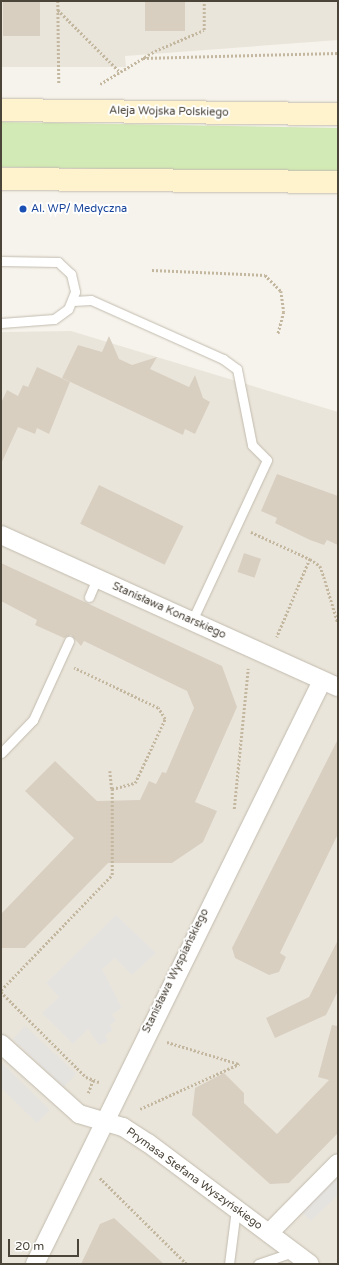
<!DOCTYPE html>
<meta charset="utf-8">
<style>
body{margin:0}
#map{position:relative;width:339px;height:1265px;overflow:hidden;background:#f6f3ec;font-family:"Varela Round",sans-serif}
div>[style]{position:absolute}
.residential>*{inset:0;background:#eae5da}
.green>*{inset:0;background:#d2eab5;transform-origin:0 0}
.parking>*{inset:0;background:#e5e3e0;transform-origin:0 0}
.building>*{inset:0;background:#d8cfc1;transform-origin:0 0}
.path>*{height:2.5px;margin-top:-1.25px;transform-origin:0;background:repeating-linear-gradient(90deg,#c4b79f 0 2px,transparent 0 4px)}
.roads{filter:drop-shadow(0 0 1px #c2bbae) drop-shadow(0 0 1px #c2bbae)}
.lane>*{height:9px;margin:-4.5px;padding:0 4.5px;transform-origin:4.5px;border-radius:4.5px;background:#fff}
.street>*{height:18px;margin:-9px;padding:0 9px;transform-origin:9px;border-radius:9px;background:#fff}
.secondary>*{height:22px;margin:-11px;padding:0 11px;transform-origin:11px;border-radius:11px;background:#fff3cd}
.dots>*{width:11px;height:11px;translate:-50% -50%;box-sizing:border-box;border:2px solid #fff;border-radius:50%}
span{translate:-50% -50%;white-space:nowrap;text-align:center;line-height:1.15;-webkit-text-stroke:4px #fff;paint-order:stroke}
.street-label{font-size:11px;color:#4b4439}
.transit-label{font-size:11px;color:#164399}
.left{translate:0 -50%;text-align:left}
.frame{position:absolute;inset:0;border:2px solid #4b4439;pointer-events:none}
.scale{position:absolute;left:8px;top:1239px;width:71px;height:18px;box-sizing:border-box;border:2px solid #4b4439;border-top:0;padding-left:5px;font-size:12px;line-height:14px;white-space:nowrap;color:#4b4439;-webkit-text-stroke:3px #fff;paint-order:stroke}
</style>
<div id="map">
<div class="residential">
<i style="clip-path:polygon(1px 1px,338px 1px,338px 40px,125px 56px,126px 67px,1px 67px)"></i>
<i style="clip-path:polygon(71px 331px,338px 412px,338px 1264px,1px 1264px,1px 332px)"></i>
</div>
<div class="green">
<i style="left:1px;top:122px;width:337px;height:45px;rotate:1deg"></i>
</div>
<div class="parking">
<i style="clip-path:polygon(116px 915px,156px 953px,132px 975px,115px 958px,102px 969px,122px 1008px,112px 1014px,116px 1021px,110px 1025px,113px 1030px,105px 1035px,108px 1042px,99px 1045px,88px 1029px,73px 1044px,42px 1013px,59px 997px,46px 983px)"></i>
<i style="left:25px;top:1026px;width:70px;height:18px;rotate:43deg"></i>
<i style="clip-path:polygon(1px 1062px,50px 1110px,37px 1123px,1px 1088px)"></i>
<i style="clip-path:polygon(338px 1174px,338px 1195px,311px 1221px,295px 1206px)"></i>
</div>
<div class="building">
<i style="left:3px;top:1px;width:37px;height:35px"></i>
<i style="left:145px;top:1px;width:40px;height:30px"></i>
<i style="clip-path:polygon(109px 336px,119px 359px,132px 365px,157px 357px,150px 369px,189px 387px,195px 375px,203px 398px,210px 402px,195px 434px,185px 429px,183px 435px,62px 378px,78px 345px,102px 352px)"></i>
<i style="clip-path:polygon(37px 367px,70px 382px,49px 434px,37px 428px,35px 434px,18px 427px,1px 464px,1px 403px,7px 390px,18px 396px,23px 385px,28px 387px)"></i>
<i style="clip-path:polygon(277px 474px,338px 496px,338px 545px,327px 540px,324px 545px,310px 540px,275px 523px,277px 518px,261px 511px)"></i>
<i style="left:99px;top:485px;width:94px;height:43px;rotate:26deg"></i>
<i style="left:244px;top:553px;width:18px;height:20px;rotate:19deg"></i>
<i style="clip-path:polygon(1px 563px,222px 666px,237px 707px,195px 802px,217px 811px,203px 842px,172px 863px,108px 863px,25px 948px,1px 948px,1px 914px,74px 838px,25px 791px,55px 761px,97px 801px,140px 800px,149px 781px,156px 784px,162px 772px,166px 773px,194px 708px,187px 691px,84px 641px,81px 646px,71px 635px,64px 638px,35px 625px,37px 620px,1px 601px)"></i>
<i style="clip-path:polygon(338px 739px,338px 834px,280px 953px,286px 957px,279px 972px,269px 975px,235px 958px,232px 948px)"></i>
<i style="clip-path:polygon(338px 940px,338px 991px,326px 1015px,275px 1038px,266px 1018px,309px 997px)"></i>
<i style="clip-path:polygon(332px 1025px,338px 1026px,338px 1133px,289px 1183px,270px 1184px,192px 1115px,195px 1088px,224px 1073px,244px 1093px,244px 1103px,277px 1134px,329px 1080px,318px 1077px)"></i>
<i style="clip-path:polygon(114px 1218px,164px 1264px,81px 1264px,100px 1224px)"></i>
</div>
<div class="path">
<i style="left:58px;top:1px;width:83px;rotate:89.3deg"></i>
<i style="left:58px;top:10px;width:88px;rotate:45deg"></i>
<i style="left:143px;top:58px;width:195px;rotate:-1.5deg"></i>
<i style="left:100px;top:84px;width:64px;rotate:-31deg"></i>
<i style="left:155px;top:51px;width:53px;rotate:-23.2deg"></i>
<i style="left:204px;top:30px;width:29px;rotate:-90deg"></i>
<i style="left:152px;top:270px;width:113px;rotate:2.5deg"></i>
<i style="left:265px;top:275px;width:23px;rotate:45deg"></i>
<i style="left:281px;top:291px;width:21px;rotate:82deg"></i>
<i style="left:284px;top:312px;width:23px;rotate:105deg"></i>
<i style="left:251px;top:532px;width:65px;rotate:24.6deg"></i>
<i style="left:310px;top:559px;width:85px;rotate:112.9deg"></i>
<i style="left:310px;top:559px;width:12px;rotate:35deg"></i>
<i style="left:320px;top:566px;width:12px;rotate:70deg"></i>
<i style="left:324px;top:577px;width:48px;rotate:73.1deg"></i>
<i style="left:110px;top:771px;width:18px;rotate:84deg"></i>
<i style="left:234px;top:809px;width:141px;rotate:-84.3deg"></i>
<i style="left:1px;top:990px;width:160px;rotate:-46deg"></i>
<i style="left:112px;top:875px;width:86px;rotate:-90deg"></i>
<i style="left:112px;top:789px;width:24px;rotate:-15deg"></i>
<i style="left:135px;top:783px;width:71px;rotate:-64.9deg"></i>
<i style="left:165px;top:719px;width:13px;rotate:-122deg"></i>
<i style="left:158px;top:708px;width:93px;rotate:-154.5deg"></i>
<i style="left:1px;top:992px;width:120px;rotate:45deg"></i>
<i style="left:86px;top:1077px;width:14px;rotate:21deg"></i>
<i style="left:167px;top:1042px;width:75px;rotate:17deg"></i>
<i style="left:88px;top:1093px;width:14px;rotate:-69deg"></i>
<i style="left:140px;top:1109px;width:109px;rotate:-24.4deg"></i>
<i style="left:100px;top:1178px;width:122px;rotate:44.7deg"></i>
</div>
<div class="roads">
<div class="lane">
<i style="left:1px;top:261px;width:57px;rotate:1deg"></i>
<i style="left:58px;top:262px;width:18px;rotate:43deg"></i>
<i style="left:71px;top:274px;width:18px;rotate:77deg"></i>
<i style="left:75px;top:292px;width:18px;rotate:112deg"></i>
<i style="left:68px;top:309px;width:17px;rotate:144deg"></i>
<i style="left:54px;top:319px;width:53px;rotate:175.7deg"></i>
<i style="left:73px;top:301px;width:18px;rotate:-3deg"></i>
<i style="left:91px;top:300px;width:145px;rotate:24.1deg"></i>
<i style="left:223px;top:359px;width:17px;rotate:36deg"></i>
<i style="left:237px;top:369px;width:77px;rotate:78.8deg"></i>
<i style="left:252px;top:445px;width:21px;rotate:45deg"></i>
<i style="left:267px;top:460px;width:178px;rotate:115deg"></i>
<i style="left:89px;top:597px;width:21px;rotate:-67deg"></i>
<i style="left:1px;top:753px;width:46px;rotate:-45.9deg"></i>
<i style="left:33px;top:720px;width:87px;rotate:-65.5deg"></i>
<i style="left:229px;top:1264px;width:55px;rotate:-82.7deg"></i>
<i style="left:258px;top:1264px;width:37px;rotate:-19deg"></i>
</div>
<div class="street">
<i style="left:1px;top:535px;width:370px;rotate:24.3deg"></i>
<i style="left:1px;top:1044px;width:105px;rotate:41.9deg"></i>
<i style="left:79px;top:1114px;width:46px;rotate:16.5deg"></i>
<i style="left:123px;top:1127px;width:30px;rotate:33deg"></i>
<i style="left:148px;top:1143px;width:202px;rotate:36.8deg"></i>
<i style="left:269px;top:1233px;width:98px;rotate:-45.4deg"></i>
<i style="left:35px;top:1264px;width:650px;rotate:-63.79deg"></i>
</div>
<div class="secondary">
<i style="left:1px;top:110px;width:337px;rotate:0.7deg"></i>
<i style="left:1px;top:179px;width:337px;rotate:0.5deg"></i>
</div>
</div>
<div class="dots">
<i style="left:23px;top:209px;background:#1a4fb4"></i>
</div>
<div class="street-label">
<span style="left:169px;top:112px;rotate:1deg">Aleja Wojska Polskiego</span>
<span style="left:169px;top:611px;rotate:24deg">Stanisława Konarskiego</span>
<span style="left:176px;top:971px;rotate:-64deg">Stanisława Wyspiańskiego</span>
<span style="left:194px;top:1179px;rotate:36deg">Prymasa Stefana Wyszyńskiego</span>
</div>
<div class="transit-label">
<span class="left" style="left:31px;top:209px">Al. WP/ Medyczna</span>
</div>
<div class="frame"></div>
<div class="scale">20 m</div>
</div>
